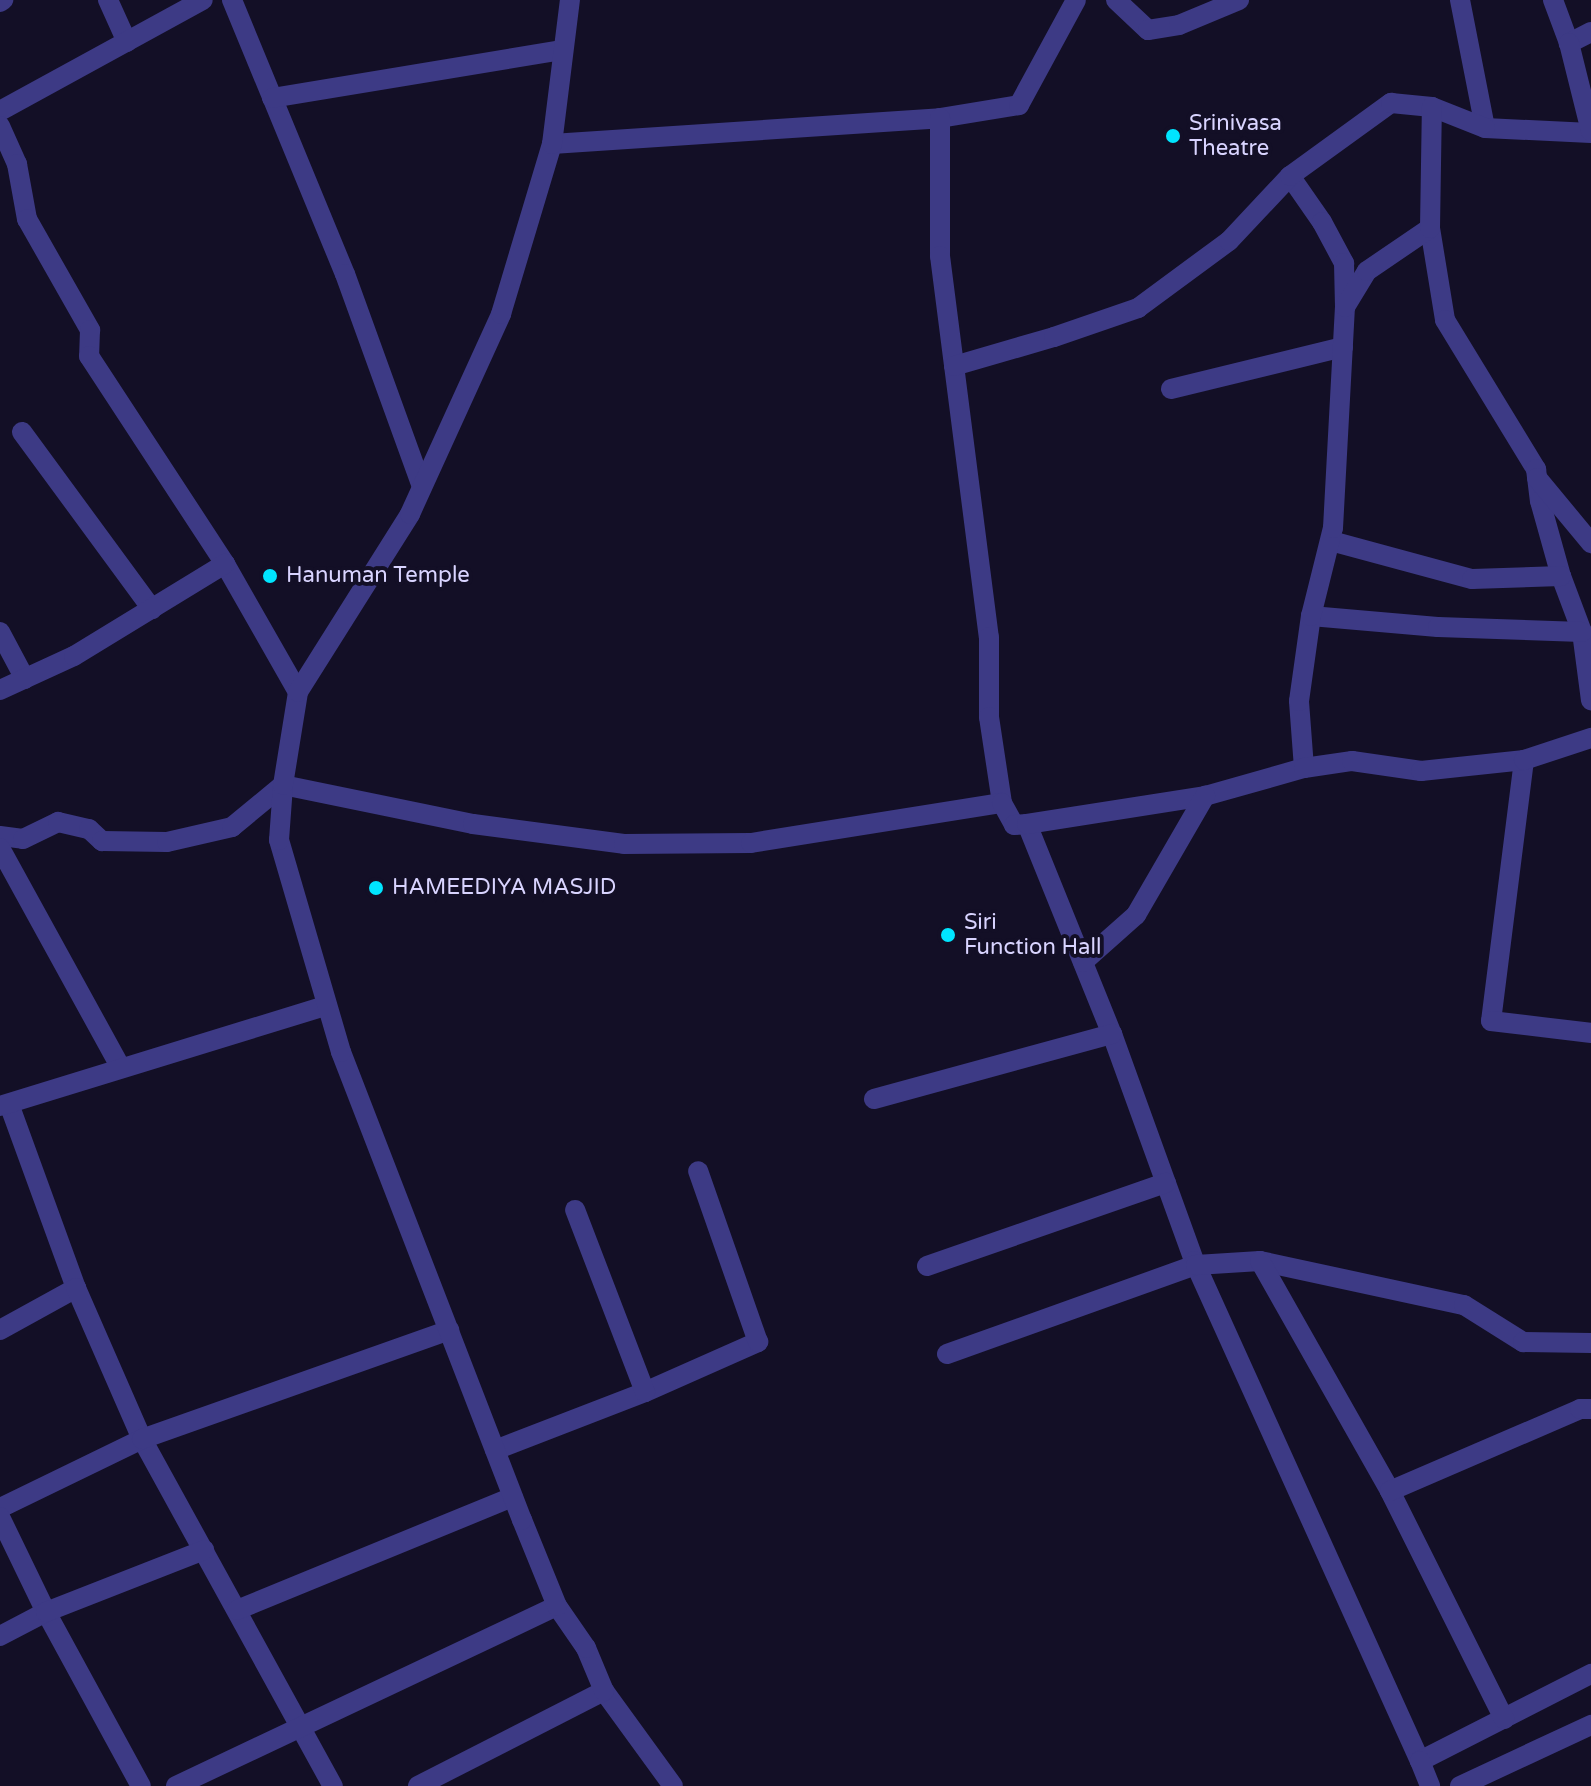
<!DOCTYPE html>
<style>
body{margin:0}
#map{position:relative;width:1591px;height:1786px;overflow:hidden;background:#130f26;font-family:"Varela Round",sans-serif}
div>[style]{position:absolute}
.minor>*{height:20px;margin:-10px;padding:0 10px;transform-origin:10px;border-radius:10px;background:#3d3a85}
.dots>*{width:22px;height:22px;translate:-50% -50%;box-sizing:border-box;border:4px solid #130f26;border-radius:50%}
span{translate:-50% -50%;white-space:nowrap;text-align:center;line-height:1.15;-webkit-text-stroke:8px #130f26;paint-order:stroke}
.poi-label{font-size:22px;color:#d9d4ff}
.left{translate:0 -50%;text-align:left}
</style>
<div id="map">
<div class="minor">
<i style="left:108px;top:0;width:46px;rotate:65.7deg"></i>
<i style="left:232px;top:0;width:296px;rotate:67.6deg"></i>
<i style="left:345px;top:274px;width:226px;rotate:70.1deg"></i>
<i style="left:1116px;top:0;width:44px;rotate:43.2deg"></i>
<i style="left:1148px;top:30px;width:31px;rotate:-9deg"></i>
<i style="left:1179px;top:25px;width:65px;rotate:-22.6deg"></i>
<i style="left:1460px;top:0;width:130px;rotate:78.9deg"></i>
<i style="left:1485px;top:128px;width:106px;rotate:2.7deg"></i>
<i style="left:1553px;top:0;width:46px;rotate:69.6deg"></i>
<i style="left:0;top:2px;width:4px;rotate:-34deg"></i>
<i style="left:1591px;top:32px;width:25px;rotate:153deg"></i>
<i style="left:1569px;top:43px;width:91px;rotate:76deg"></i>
<i style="left:272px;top:98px;width:293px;rotate:-9.4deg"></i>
<i style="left:0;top:111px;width:231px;rotate:-28.7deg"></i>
<i style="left:940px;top:118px;width:80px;rotate:-9.3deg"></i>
<i style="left:1019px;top:105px;width:119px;rotate:-61.5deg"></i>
<i style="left:0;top:126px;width:42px;rotate:65.9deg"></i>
<i style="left:17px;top:164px;width:56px;rotate:79.7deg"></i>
<i style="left:27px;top:219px;width:128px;rotate:60.4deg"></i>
<i style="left:90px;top:330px;width:26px;rotate:92deg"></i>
<i style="left:89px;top:356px;width:249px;rotate:56.8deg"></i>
<i style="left:225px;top:564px;width:147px;rotate:60.3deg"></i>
<i style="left:552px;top:144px;width:389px;rotate:-3.8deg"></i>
<i style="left:940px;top:118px;width:138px;rotate:90deg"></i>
<i style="left:940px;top:256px;width:384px;rotate:82.7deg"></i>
<i style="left:989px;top:637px;width:80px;rotate:90deg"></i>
<i style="left:989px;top:717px;width:87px;rotate:81.4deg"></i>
<i style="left:1290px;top:176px;width:56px;rotate:55.2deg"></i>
<i style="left:1322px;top:222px;width:47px;rotate:61.8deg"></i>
<i style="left:1344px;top:263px;width:44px;rotate:88.7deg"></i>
<i style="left:1430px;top:228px;width:93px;rotate:80.7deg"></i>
<i style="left:1445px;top:320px;width:175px;rotate:58.6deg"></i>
<i style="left:1536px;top:469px;width:32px;rotate:83deg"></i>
<i style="left:1540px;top:501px;width:78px;rotate:74.4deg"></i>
<i style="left:1561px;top:576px;width:60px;rotate:69.4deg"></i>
<i style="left:1582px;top:632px;width:69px;rotate:82.5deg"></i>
<i style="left:954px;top:366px;width:104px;rotate:-16.2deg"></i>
<i style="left:1054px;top:337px;width:89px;rotate:-19deg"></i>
<i style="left:1138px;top:308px;width:113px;rotate:-36.4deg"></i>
<i style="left:1229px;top:241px;width:89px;rotate:-46.8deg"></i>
<i style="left:1290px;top:176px;width:125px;rotate:-35.9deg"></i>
<i style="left:1391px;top:103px;width:41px;rotate:5.6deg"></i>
<i style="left:1432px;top:107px;width:57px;rotate:21.6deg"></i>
<i style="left:1171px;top:389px;width:177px;rotate:-13.7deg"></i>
<i style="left:22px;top:432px;width:220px;rotate:53.7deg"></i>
<i style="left:1537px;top:478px;width:85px;rotate:50.3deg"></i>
<i style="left:1331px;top:541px;width:146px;rotate:15.1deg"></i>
<i style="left:1472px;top:579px;width:89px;rotate:-1.9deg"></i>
<i style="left:1311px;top:616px;width:127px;rotate:5deg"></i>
<i style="left:1438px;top:627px;width:144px;rotate:2deg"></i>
<i style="left:0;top:632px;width:53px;rotate:62deg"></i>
<i style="left:0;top:690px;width:81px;rotate:-24.7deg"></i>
<i style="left:74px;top:656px;width:177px;rotate:-31.4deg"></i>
<i style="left:1524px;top:760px;width:263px;rotate:97.2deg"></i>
<i style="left:1491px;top:1021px;width:101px;rotate:6.8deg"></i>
<i style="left:1304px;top:768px;width:67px;rotate:-94.3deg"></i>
<i style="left:1299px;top:701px;width:86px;rotate:-82deg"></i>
<i style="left:1311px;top:616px;width:91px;rotate:-76deg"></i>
<i style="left:1333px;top:528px;width:221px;rotate:-86.9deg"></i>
<i style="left:1345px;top:307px;width:42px;rotate:-58.6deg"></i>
<i style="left:1367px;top:271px;width:76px;rotate:-34.3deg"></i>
<i style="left:1430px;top:228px;width:121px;rotate:-89.1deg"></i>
<i style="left:1027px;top:824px;width:227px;rotate:68deg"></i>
<i style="left:1112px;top:1034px;width:241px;rotate:70.1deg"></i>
<i style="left:1194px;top:1261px;width:549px;rotate:65.68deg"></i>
<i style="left:1420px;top:1761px;width:192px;rotate:-27deg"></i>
<i style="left:0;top:836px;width:23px;rotate:7deg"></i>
<i style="left:23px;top:839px;width:39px;rotate:-26deg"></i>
<i style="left:58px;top:822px;width:32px;rotate:13deg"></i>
<i style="left:89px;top:829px;width:18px;rotate:43deg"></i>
<i style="left:102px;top:841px;width:65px;rotate:0.9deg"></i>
<i style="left:167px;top:842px;width:67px;rotate:-13deg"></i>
<i style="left:232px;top:827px;width:66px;rotate:-39.5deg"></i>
<i style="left:283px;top:785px;width:194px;rotate:11.6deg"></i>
<i style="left:473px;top:824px;width:152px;rotate:7.5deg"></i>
<i style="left:624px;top:844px;width:127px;rotate:-0.5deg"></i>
<i style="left:751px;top:843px;width:254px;rotate:-9.1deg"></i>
<i style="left:1002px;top:803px;width:25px;rotate:61deg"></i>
<i style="left:1014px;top:825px;width:13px;rotate:-4deg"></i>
<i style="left:1027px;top:824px;width:180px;rotate:-8.9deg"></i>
<i style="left:1205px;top:796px;width:103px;rotate:-15.8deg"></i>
<i style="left:1304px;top:768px;width:49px;rotate:-8.3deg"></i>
<i style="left:1352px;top:761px;width:70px;rotate:8.2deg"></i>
<i style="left:1421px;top:771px;width:104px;rotate:-6.1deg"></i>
<i style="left:1524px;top:760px;width:71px;rotate:-18.2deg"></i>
<i style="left:0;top:848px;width:251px;rotate:61.2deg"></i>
<i style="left:1083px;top:962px;width:71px;rotate:-41.6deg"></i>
<i style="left:1136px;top:915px;width:138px;rotate:-59.9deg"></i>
<i style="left:874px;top:1099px;width:247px;rotate:-15.3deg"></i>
<i style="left:9px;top:1104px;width:196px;rotate:70deg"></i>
<i style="left:0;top:1106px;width:340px;rotate:-17.1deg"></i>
<i style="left:1260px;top:1261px;width:209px;rotate:12.2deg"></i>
<i style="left:1464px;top:1305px;width:70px;rotate:32.1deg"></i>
<i style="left:1523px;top:1342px;width:68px;rotate:0.8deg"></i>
<i style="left:927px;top:1266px;width:253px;rotate:-19.2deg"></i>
<i style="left:0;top:1330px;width:87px;rotate:-28.9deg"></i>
<i style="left:76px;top:1288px;width:165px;rotate:66.4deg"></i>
<i style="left:142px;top:1439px;width:396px;rotate:61.2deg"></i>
<i style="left:947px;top:1354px;width:264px;rotate:-19.7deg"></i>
<i style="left:1196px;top:1265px;width:64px;rotate:-3.6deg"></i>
<i style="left:1260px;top:1261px;width:264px;rotate:60.5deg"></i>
<i style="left:1390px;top:1491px;width:255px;rotate:63.4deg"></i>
<i style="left:645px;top:1392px;width:124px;rotate:-23.9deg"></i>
<i style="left:758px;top:1342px;width:181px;rotate:-109.3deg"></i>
<i style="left:495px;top:1450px;width:161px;rotate:-21.1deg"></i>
<i style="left:645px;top:1392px;width:195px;rotate:-111deg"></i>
<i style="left:1390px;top:1491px;width:207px;rotate:-23.3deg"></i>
<i style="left:1580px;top:1409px;width:11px"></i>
<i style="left:0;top:1508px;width:158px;rotate:-25.9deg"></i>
<i style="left:142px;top:1439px;width:326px;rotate:-19.5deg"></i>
<i style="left:0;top:1517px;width:106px;rotate:64.2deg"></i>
<i style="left:46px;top:1612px;width:198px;rotate:61.4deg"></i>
<i style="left:237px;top:1610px;width:298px;rotate:-22.3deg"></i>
<i style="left:0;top:1636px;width:52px;rotate:-27.6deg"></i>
<i style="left:46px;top:1612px;width:170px;rotate:-21.4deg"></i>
<i style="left:604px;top:1691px;width:117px;rotate:54deg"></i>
<i style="left:1420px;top:1761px;width:27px;rotate:68deg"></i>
<i style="left:176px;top:1786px;width:421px;rotate:-25.3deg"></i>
<i style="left:418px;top:1786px;width:209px;rotate:-27.1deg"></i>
<i style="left:604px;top:1691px;width:47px;rotate:-112.7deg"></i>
<i style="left:586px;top:1648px;width:51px;rotate:-124.6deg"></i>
<i style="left:557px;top:1606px;width:93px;rotate:-112.1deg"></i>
<i style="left:522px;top:1520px;width:502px;rotate:-111.14deg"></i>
<i style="left:341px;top:1052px;width:221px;rotate:-106.3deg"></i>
<i style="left:279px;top:840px;width:55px;rotate:-85.8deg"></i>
<i style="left:283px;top:785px;width:94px;rotate:-80.8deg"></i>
<i style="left:298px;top:692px;width:210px;rotate:-57.8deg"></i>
<i style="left:410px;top:514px;width:220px;rotate:-65.5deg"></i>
<i style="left:501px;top:314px;width:177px;rotate:-73.3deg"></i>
<i style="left:552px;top:144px;width:145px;rotate:-82.9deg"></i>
<i style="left:1460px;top:1786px;width:145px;rotate:-25deg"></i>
</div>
<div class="dots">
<i style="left:1173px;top:136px;background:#00e5ff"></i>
<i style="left:270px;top:576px;background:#00e5ff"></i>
<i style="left:376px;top:888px;background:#00e5ff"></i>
<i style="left:948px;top:935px;background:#00e5ff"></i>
</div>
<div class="poi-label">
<span class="left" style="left:1189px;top:136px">Srinivasa<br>Theatre</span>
<span class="left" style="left:286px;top:576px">Hanuman Temple</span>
<span class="left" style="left:392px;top:888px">HAMEEDIYA MASJID</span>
<span class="left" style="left:964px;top:935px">Siri<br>Function Hall</span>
</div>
</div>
